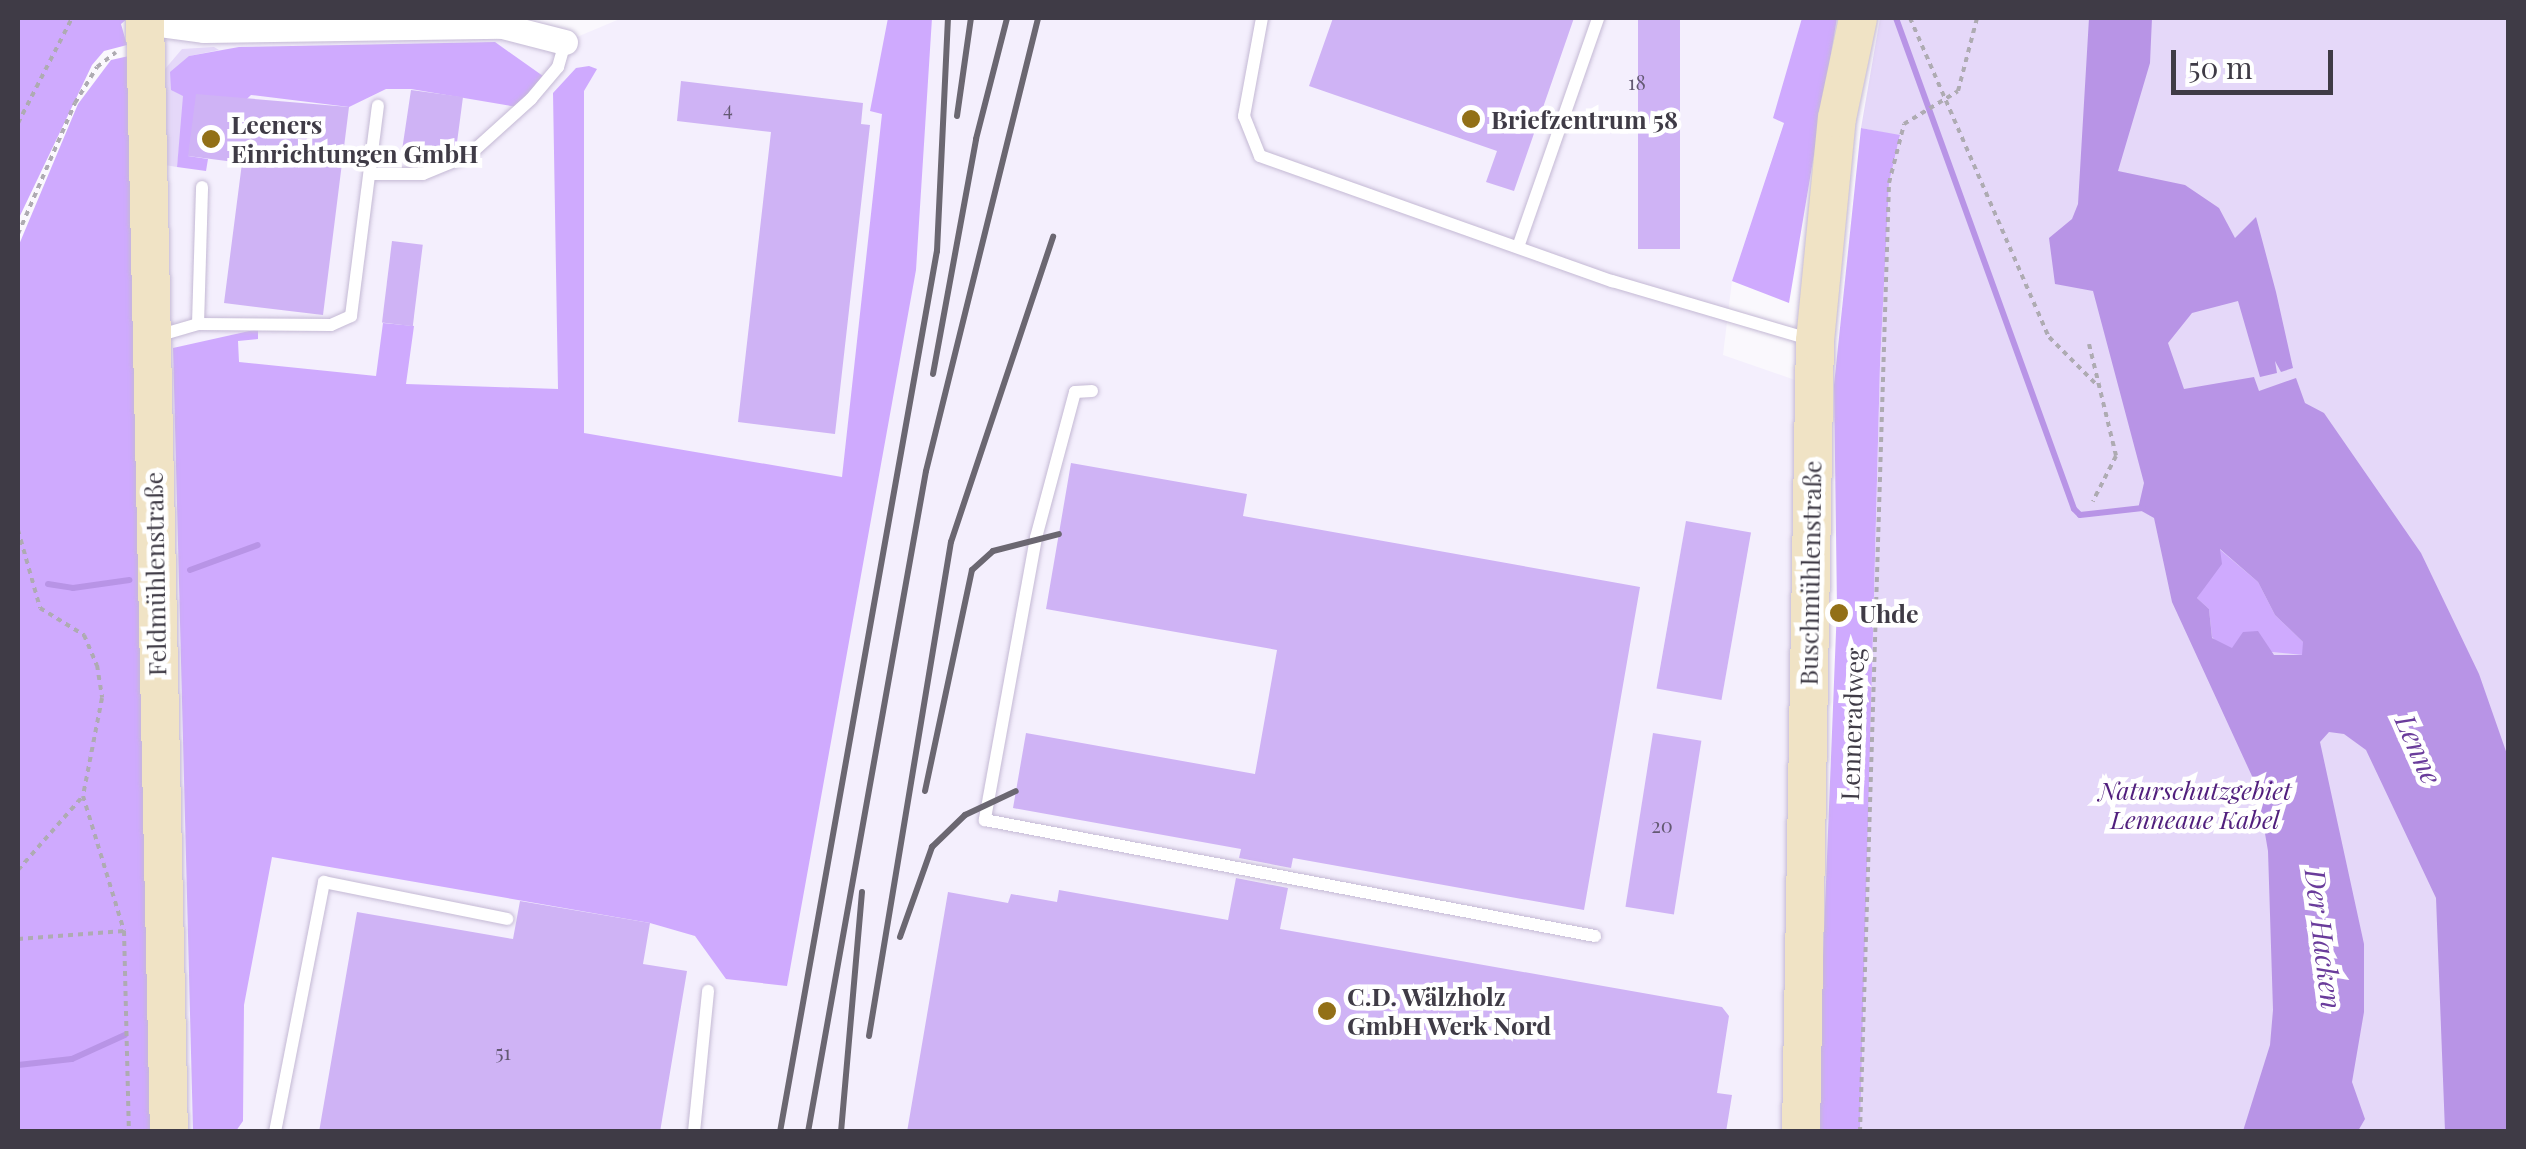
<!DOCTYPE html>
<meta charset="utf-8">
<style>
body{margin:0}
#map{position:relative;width:2526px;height:1149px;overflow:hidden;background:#faf8fd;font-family:"Playfair Display",serif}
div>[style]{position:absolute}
.built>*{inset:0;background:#f4effd}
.green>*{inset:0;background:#e5d8f9}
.forest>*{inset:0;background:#cfaafe}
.water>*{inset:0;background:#b894e6}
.stream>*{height:6px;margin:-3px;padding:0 3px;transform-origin:3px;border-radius:3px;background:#b894e6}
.building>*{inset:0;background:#cfb3f5;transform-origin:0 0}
.path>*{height:4px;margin-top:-2px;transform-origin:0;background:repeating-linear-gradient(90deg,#aeabb2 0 5px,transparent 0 10px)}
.roads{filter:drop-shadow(0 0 2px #c4b9d4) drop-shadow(0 0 2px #c4b9d4)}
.lane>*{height:12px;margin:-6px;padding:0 6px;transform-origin:6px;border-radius:6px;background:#fff}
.street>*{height:25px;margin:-12.5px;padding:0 12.5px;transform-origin:12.5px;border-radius:12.5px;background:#fff}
.secondary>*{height:38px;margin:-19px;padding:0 19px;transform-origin:19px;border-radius:19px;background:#f0e3c5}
.rail>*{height:6px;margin:-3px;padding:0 3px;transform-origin:3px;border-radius:3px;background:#6b6771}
.dots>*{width:28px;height:28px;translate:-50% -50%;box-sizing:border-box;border:5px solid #fff;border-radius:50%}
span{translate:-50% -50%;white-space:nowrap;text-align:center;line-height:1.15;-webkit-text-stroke:9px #fff;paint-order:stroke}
.number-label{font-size:20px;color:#635972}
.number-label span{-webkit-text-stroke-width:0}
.poi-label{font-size:25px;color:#3f3b46;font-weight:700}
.left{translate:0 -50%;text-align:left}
.street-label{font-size:25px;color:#3f3b46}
.park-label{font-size:25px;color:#511f7d;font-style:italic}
.water-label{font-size:28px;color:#6a3c9b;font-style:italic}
.frame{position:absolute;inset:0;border:20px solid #3f3b46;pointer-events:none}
.scale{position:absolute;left:2171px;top:50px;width:162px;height:45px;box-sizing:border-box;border:5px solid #3f3b46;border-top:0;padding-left:12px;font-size:30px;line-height:35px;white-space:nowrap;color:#3f3b46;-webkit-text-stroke:8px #fff;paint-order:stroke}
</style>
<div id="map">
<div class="built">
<i style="clip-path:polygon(622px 18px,1802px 18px,1774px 117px,1784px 122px,1732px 281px,1723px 355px,1795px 380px,1783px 1131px,169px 1131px,145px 22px,372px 24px,565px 42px)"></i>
</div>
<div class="green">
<i style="clip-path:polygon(1880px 18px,2508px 18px,2508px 1131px,1860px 1132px,1880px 365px,1889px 183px,1900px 136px,1861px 128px)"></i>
<i style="clip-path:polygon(214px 47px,219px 50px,189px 56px,177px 167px,165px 165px,165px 69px,182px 49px)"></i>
</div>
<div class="forest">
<i style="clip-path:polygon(18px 18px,128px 18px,121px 24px,127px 45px,104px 51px,92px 65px,18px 220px)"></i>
<i style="clip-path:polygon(888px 18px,932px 18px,916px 270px,787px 986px,726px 979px,695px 936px,650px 923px,272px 857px,244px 1005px,243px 1121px,236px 1131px,193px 1131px,173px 348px,258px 329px,258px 339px,238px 341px,239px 362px,376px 376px,383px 323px,414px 326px,406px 384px,558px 389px,553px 93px,576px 68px,589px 66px,597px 69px,584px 91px,584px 433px,842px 477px,882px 114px,870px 111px)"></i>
<i style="clip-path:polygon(1802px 18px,1837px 18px,1789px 303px,1732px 281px,1784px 123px,1773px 118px)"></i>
<i style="clip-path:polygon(495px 42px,543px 76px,517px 107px,411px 89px,386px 89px,349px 107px,251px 95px,188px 156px,208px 159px,206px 171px,177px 167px,183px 96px,171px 90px,170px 72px,189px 56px,239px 47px)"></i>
<i style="clip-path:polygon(129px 56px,169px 1131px,18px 1132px,18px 247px,78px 104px,111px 60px)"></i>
<i style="clip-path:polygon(1861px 128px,1900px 135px,1889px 183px,1880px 365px,1860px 1131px,1816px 1132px,1837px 607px,1834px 385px)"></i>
<i style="clip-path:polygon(2218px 548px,2258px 582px,2275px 615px,2303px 642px,2303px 655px,2221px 647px,2212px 637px,2209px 609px,2197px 598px,2212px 575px)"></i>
</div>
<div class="water">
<i style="clip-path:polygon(evenodd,2089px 18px,2152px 18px,2150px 63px,2118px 171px,2185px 185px,2219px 208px,2235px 238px,2256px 217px,2276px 292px,2293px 368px,2281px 372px,2275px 361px,2277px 373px,2260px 377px,2238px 301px,2192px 313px,2168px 343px,2184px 389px,2254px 377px,2259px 391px,2296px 378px,2305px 403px,2324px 413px,2421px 553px,2479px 674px,2508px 757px,2508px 1131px,2445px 1131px,2436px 898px,2366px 750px,2344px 734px,2329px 732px,2320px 742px,2364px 944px,2364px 1012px,2352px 1082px,2365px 1119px,2358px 1131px,2243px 1131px,2270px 1045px,2273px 1010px,2268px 851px,2257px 787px,2172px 602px,2154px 518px,2138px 509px,2144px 483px,2093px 291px,2055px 284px,2049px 238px,2072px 219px,2078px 204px,2089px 18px,2220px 549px,2258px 582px,2275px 615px,2303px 642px,2302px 655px,2274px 655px,2258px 631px,2243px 632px,2232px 648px,2212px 638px,2209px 609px,2197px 598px,2222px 564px,2220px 549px)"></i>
</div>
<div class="stream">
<i style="left:1896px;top:18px;width:522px;rotate:70.07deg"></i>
<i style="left:2074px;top:509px;width:8px;rotate:45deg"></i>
<i style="left:2080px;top:515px;width:63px;rotate:-6.3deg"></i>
<i style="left:190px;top:570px;width:72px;rotate:-20.2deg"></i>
<i style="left:48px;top:584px;width:25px;rotate:9deg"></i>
<i style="left:73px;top:588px;width:57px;rotate:-8.1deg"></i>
<i style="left:18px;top:1065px;width:54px;rotate:-6.3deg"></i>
<i style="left:72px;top:1059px;width:58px;rotate:-24.4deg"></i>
</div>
<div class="building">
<i style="clip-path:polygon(1333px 18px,1574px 18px,1514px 191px,1486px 182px,1497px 151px,1309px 86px)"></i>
<i style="left:1638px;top:18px;width:42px;height:231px"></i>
<i style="clip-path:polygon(681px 81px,863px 103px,861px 124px,870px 125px,835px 434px,738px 422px,771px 132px,677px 121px)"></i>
<i style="clip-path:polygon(411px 90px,463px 97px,456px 150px,431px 149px,429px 160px,401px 157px)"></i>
<i style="clip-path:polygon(196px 94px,349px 107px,323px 315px,224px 303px,242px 163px,188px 156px)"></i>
<i style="left:392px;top:241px;width:31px;height:82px;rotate:7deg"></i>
<i style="clip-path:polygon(1071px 463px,1247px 494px,1243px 516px,1640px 587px,1584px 910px,1293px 858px,1291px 868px,1239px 858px,1241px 849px,1013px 808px,1026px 733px,1255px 774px,1277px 650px,1046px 609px)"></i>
<i style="left:1686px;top:521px;width:66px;height:170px;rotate:10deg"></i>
<i style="left:1653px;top:733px;width:49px;height:176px;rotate:9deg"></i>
<i style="clip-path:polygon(1236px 878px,1288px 888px,1280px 929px,1722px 1007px,1729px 1016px,1717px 1093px,1732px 1095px,1726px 1132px,907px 1132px,948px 892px,1008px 903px,1011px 894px,1057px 902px,1059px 890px,1228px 920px)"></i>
<i style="clip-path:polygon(520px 901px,650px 923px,643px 964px,687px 971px,660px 1132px,319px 1132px,357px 912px,513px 939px)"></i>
</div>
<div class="path">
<i style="left:1910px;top:18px;width:348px;rotate:66.5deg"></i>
<i style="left:2049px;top:337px;width:68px;rotate:45deg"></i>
<i style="left:18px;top:123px;width:118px;rotate:-62.8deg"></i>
<i style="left:18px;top:234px;width:143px;rotate:-66.5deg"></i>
<i style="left:75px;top:103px;width:42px;rotate:-58.6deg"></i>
<i style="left:97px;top:67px;width:24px;rotate:-38deg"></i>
<i style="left:2089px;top:344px;width:115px;rotate:76.4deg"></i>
<i style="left:2116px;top:456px;width:51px;rotate:117.1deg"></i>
<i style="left:18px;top:530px;width:81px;rotate:74.2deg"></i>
<i style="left:40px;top:608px;width:52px;rotate:31.5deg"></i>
<i style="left:84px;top:635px;width:33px;rotate:67deg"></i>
<i style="left:97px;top:665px;width:33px;rotate:81deg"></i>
<i style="left:102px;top:698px;width:100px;rotate:101deg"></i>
<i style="left:83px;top:796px;width:141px;rotate:73.1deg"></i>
<i style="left:124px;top:931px;width:201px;rotate:88.6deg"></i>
<i style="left:18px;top:870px;width:98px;rotate:-48.7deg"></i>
<i style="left:18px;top:939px;width:106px;rotate:-4.3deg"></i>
<i style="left:1860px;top:1132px;width:949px;rotate:-88.25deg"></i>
<i style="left:1889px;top:183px;width:61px;rotate:-75.7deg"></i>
<i style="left:1904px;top:124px;width:63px;rotate:-31.4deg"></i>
<i style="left:1958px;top:91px;width:75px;rotate:-75.4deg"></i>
</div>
<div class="roads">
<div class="lane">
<i style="left:1262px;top:18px;width:100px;rotate:100.4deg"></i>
<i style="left:1244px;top:116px;width:43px;rotate:68.2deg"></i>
<i style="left:1260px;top:156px;width:374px;rotate:19.6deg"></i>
<i style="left:1612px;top:281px;width:209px;rotate:16.4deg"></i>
<i style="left:370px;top:174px;width:53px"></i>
<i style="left:423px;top:174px;width:50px;rotate:-22.4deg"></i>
<i style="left:469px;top:155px;width:84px;rotate:-42.1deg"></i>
<i style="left:531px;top:99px;width:42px;rotate:-49.8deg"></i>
<i style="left:558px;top:67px;width:26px;rotate:-74deg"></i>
<i style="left:1518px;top:247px;width:243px;rotate:-70.7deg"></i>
<i style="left:198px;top:324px;width:133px;rotate:0.4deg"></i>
<i style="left:331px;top:325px;width:22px;rotate:-24deg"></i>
<i style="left:351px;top:316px;width:212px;rotate:-82.7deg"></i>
<i style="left:157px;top:336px;width:43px;rotate:-16.3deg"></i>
<i style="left:198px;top:324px;width:137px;rotate:-88.3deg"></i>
<i style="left:1092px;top:391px;width:17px;rotate:177deg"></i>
<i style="left:1075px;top:392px;width:151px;rotate:105deg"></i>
<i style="left:1036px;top:538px;width:287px;rotate:100.3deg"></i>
<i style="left:985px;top:820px;width:621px;rotate:10.77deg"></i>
<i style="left:275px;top:1132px;width:255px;rotate:-78.9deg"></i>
<i style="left:324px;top:882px;width:187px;rotate:11.4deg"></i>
<i style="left:694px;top:1132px;width:142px;rotate:-84.3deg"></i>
</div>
<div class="street">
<i style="left:145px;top:22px;width:60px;rotate:7.7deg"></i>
<i style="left:204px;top:30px;width:298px;rotate:-0.8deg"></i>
<i style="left:502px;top:26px;width:65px;rotate:14.3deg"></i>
</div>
<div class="secondary">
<i style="left:145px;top:18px;width:1114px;rotate:88.77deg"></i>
<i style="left:1801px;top:1132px;width:791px;rotate:-88.99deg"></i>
<i style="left:1815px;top:341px;width:224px;rotate:-84.4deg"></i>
<i style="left:1837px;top:118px;width:102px;rotate:-78.1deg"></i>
</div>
</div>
<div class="rail">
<i style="left:957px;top:116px;width:99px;rotate:-81.9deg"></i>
<i style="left:933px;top:374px;width:239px;rotate:-79.6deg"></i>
<i style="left:976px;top:139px;width:125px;rotate:-75.6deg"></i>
<i style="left:925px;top:791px;width:226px;rotate:-78deg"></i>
<i style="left:972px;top:570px;width:28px;rotate:-42deg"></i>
<i style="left:993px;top:551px;width:68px;rotate:-14.4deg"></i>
<i style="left:900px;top:937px;width:96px;rotate:-70.4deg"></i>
<i style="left:932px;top:847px;width:46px;rotate:-44.1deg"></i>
<i style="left:965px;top:815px;width:56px;rotate:-25.2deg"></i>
<i style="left:869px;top:1036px;width:501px;rotate:-80.58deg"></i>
<i style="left:951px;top:542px;width:322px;rotate:-71.5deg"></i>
<i style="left:780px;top:1132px;width:895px;rotate:-79.9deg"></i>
<i style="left:937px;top:251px;width:233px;rotate:-87.3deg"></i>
<i style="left:808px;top:1132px;width:671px;rotate:-79.88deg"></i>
<i style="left:926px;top:471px;width:467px;rotate:-76.1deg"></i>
<i style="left:841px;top:1132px;width:241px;rotate:-85deg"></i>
</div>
<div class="dots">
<i style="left:1471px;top:119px;background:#927017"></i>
<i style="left:211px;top:139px;background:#927017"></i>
<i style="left:1839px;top:613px;background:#927017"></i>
<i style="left:1327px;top:1011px;background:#927017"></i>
</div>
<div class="number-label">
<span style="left:1637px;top:81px">18</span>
<span style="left:728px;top:107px">4</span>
<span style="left:1662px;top:824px">20</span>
<span style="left:503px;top:1051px">51</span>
</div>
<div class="poi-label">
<span class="left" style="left:1491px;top:119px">Briefzentrum 58</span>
<span class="left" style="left:231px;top:139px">Leeners<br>Einrichtungen GmbH</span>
<span class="left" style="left:1859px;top:613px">Uhde</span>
<span class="left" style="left:1347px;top:1011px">C.D. Wälzholz<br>GmbH Werk Nord</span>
</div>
<div class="street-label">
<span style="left:1810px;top:573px;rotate:-89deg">Buschmühlenstraße</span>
<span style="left:155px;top:574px;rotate:-91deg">Feldmühlenstraße</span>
<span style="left:1852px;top:724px;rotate:-88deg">Lenneradweg</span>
</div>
<div class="park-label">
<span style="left:2195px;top:805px">Naturschutzgebiet<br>Lenneaue Kabel</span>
</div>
<div class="water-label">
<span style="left:2419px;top:749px;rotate:66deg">Lenne</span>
<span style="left:2324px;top:939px;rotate:83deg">Der Hacken</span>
</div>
<div class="frame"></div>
<div class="scale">50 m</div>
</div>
